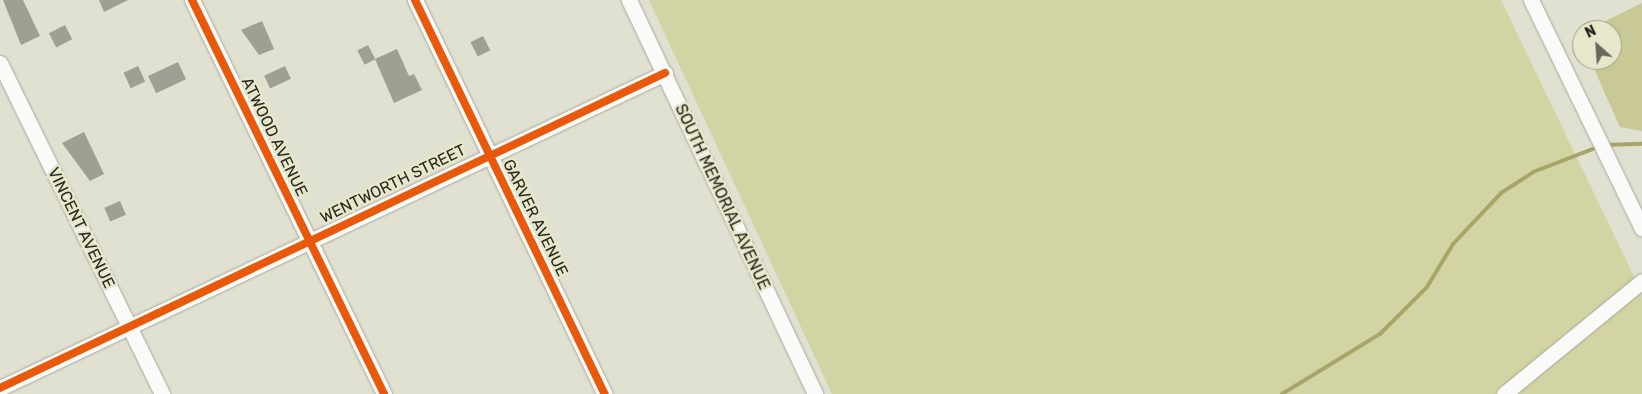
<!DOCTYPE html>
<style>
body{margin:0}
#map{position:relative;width:1642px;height:394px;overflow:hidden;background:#e0e1d1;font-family:Rubik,sans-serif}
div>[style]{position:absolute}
.green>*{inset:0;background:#d3d4a4}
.forest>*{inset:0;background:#c9c995}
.stream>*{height:4px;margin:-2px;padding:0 2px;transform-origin:2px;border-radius:2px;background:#a7a668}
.building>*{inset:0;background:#9f9f93;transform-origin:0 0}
.roads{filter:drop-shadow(0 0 1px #a9aa9d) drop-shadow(0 0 1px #a9aa9d)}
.minor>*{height:15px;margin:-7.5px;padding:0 7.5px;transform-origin:7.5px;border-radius:7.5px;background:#fafaf8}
.cycleway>*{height:8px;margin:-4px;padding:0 4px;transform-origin:4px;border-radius:4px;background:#e8590c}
span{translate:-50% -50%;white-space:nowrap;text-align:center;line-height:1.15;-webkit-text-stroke:5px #e6e7cb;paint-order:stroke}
.street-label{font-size:16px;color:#28291e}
.north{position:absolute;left:1572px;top:20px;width:50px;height:50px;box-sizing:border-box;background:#e6e7cb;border:1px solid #9a9b86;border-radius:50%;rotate:334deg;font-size:14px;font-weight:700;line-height:20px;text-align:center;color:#28291e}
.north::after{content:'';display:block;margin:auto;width:18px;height:22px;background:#68695d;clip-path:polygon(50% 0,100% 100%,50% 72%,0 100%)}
</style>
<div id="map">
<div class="green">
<i style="clip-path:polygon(649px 0,1501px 0,1642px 293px,1642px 394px,832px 394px)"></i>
</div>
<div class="forest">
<i style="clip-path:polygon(1642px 3px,1642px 131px,1620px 127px,1590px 60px,1612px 60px,1612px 30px,1587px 30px)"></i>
</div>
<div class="stream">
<i style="left:1604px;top:145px;width:38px;rotate:-2deg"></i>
<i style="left:1282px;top:394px;width:115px;rotate:-31.5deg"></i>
<i style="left:1380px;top:334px;width:66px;rotate:-45deg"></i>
<i style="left:1427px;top:287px;width:50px;rotate:-58.8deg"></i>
<i style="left:1453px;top:244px;width:70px;rotate:-46.7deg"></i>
<i style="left:1501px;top:193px;width:38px;rotate:-33deg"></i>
<i style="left:1533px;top:172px;width:70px;rotate:-21deg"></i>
</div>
<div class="building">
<i style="clip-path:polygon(3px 0,23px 0,40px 36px,21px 45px)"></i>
<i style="clip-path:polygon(99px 0,128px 0,104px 12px)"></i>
<i style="clip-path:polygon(262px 21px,274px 49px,259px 55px,241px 30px)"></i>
<i style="left:65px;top:25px;width:16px;height:18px;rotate:63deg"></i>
<i style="left:483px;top:36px;width:16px;height:14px;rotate:63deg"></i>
<i style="left:368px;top:45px;width:16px;height:12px;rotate:63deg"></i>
<i style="clip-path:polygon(397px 49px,409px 76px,414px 74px,422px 90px,394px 103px,375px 59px)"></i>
<i style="left:178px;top:62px;width:19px;height:33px;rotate:65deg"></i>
<i style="left:138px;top:66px;width:17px;height:16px;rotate:65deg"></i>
<i style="left:285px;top:66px;width:14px;height:23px;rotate:65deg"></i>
<i style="clip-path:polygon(84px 132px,104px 174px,90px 181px,62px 143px)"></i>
<i style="left:120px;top:201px;width:15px;height:17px;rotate:67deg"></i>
</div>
<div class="roads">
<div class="minor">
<i style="left:192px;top:0;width:438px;rotate:64deg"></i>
<i style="left:415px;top:0;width:437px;rotate:64.3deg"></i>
<i style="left:629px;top:0;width:436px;rotate:64.7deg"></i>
<i style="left:1531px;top:0;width:254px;rotate:64.1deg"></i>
<i style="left:0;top:63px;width:369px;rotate:63.9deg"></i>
<i style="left:0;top:388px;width:736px;rotate:-25.35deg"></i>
<i style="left:1504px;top:394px;width:178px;rotate:-39.3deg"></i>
</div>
</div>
<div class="cycleway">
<i style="left:192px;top:0;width:438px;rotate:64deg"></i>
<i style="left:415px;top:0;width:437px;rotate:64.3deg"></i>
<i style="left:0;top:388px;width:736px;rotate:-25.35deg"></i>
</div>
<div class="street-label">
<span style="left:274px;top:137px;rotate:64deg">ATWOOD AVENUE</span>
<span style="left:393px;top:184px;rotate:-26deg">WENTWORTH STREET</span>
<span style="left:722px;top:197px;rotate:65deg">SOUTH MEMORIAL AVENUE</span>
<span style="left:535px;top:218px;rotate:64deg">GARVER AVENUE</span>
<span style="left:81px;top:228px;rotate:64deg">VINCENT AVENUE</span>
</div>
<div class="north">N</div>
</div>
